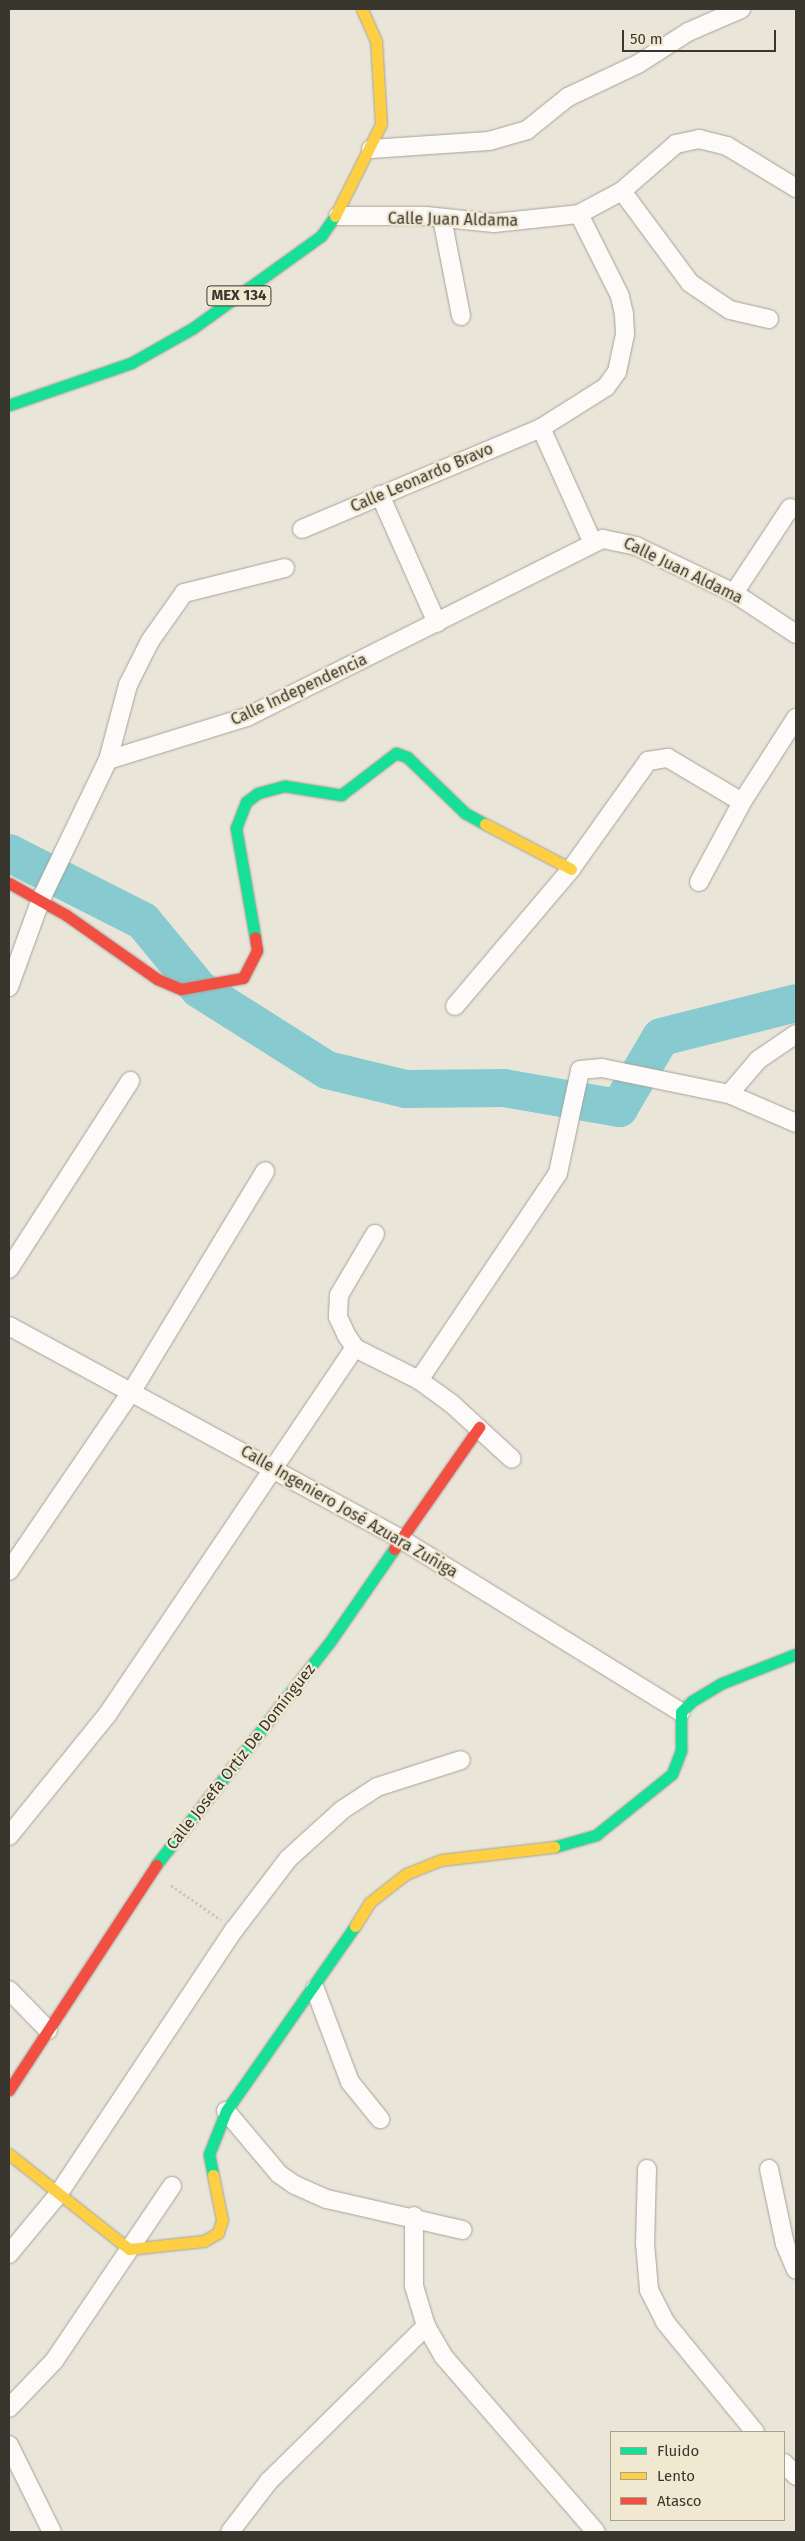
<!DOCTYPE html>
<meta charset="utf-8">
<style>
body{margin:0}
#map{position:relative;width:805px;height:2541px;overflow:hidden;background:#eae5d9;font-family:"Fira Sans",sans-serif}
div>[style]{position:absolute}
.river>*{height:38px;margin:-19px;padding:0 19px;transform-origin:19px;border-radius:19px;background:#87cad0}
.path>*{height:3px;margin-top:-1.5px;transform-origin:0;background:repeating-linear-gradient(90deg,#c9c8c4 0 2.5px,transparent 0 5px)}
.roads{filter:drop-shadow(0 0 1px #a6a299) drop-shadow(0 0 1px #a6a299)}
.street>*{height:18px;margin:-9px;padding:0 9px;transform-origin:9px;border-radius:9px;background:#fcfbf9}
.fast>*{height:11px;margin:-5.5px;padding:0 5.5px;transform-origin:5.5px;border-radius:5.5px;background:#16e098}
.slow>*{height:11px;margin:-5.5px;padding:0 5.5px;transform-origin:5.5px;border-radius:5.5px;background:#ffcf43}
.jam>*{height:11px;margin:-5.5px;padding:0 5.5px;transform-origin:5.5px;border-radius:5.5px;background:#f24e42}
span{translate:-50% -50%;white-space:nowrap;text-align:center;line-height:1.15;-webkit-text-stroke:4.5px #f1e8d2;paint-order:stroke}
.shield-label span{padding:1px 4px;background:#f1e8d2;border:1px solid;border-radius:4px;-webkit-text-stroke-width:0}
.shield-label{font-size:15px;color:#39362d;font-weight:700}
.street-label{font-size:16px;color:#39362d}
.frame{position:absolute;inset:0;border:10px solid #39362d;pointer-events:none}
.legend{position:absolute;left:610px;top:2431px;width:175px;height:90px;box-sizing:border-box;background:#f1e8d2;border:1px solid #a7a190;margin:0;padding:6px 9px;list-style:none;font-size:15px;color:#39362d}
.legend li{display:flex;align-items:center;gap:10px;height:25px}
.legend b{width:25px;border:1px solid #a7a190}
.scale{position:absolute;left:622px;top:30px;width:154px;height:22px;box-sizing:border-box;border:2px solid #39362d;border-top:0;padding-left:6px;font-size:15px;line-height:18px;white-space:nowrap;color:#39362d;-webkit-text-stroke:4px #f1e8d2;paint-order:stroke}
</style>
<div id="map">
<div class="river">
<i style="left:9px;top:853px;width:150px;rotate:26.9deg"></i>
<i style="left:143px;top:921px;width:88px;rotate:50.5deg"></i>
<i style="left:199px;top:989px;width:151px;rotate:32.3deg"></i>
<i style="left:327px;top:1070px;width:81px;rotate:13.5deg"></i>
<i style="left:406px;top:1089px;width:98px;rotate:-0.6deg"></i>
<i style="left:504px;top:1088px;width:117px;rotate:9.9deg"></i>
<i style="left:619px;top:1108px;width:82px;rotate:-59.4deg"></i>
<i style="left:661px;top:1037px;width:139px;rotate:-14.1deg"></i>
</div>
<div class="path">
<i style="left:171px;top:1885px;width:61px;rotate:35deg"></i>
</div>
<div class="roads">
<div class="street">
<i style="left:371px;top:149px;width:118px;rotate:-3.9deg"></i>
<i style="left:489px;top:141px;width:40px;rotate:-16deg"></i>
<i style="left:527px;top:130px;width:53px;rotate:-38.8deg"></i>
<i style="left:568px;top:97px;width:77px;rotate:-25.2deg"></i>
<i style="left:638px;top:64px;width:59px;rotate:-32.6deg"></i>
<i style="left:688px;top:32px;width:58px;rotate:-23.5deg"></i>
<i style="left:622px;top:191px;width:114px;rotate:53.5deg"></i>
<i style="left:690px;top:283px;width:48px;rotate:34deg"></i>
<i style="left:730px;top:310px;width:40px;rotate:13deg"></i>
<i style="left:338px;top:216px;width:88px"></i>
<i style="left:426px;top:216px;width:68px;rotate:5.9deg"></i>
<i style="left:494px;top:223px;width:85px;rotate:-6deg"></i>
<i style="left:579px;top:214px;width:49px;rotate:-28.1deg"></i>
<i style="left:622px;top:191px;width:72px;rotate:-41deg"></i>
<i style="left:676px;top:144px;width:24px;rotate:-12deg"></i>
<i style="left:699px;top:139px;width:29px;rotate:14deg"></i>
<i style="left:727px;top:146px;width:81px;rotate:31.3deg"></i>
<i style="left:442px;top:218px;width:100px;rotate:79deg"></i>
<i style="left:541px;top:428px;width:126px;rotate:65.7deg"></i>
<i style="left:380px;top:495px;width:140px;rotate:66deg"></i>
<i style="left:302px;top:529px;width:259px;rotate:-22.9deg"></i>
<i style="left:541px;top:428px;width:77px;rotate:-32.2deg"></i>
<i style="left:606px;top:387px;width:19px;rotate:-54deg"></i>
<i style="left:617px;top:372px;width:39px;rotate:-78deg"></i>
<i style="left:625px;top:334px;width:20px;rotate:-93deg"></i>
<i style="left:624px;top:314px;width:18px;rotate:-103deg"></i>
<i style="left:620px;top:296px;width:92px;rotate:-116.6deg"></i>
<i style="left:734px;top:593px;width:102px;rotate:-56.6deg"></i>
<i style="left:108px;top:760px;width:145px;rotate:-17.2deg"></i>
<i style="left:247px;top:717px;width:398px;rotate:-26.6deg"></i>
<i style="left:603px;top:539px;width:34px;rotate:12deg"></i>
<i style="left:636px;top:546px;width:109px;rotate:25.6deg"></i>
<i style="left:734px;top:593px;width:74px;rotate:33.5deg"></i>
<i style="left:699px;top:882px;width:91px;rotate:-61.7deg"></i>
<i style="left:742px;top:802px;width:100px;rotate:-57.3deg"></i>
<i style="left:9px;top:987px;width:94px;rotate:-70deg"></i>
<i style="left:41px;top:899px;width:154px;rotate:-64.3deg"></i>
<i style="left:108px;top:760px;width:78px;rotate:-75.1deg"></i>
<i style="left:128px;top:685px;width:49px;rotate:-63.4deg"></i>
<i style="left:150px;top:641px;width:59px;rotate:-54.7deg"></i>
<i style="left:184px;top:593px;width:104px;rotate:-13.9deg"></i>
<i style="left:455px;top:1006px;width:180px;rotate:-49.7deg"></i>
<i style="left:571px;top:869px;width:133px;rotate:-54.5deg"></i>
<i style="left:648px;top:761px;width:20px;rotate:-9deg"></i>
<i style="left:668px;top:758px;width:86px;rotate:30.7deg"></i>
<i style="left:729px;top:1094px;width:73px;rotate:23.4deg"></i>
<i style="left:375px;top:1234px;width:71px;rotate:120.5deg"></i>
<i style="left:339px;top:1295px;width:22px;rotate:93deg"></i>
<i style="left:338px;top:1317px;width:21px;rotate:65deg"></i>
<i style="left:347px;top:1336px;width:14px;rotate:56deg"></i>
<i style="left:355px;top:1348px;width:72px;rotate:26.6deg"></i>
<i style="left:419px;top:1380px;width:41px;rotate:36deg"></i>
<i style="left:452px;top:1404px;width:81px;rotate:42.5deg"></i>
<i style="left:9px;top:1269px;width:224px;rotate:-57.2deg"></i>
<i style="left:9px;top:1326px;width:444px;rotate:28.5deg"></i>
<i style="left:399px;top:1538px;width:331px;rotate:31.7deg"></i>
<i style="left:419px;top:1380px;width:249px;rotate:-56.1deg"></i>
<i style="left:558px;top:1173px;width:105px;rotate:-77.9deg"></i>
<i style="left:580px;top:1070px;width:22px;rotate:-5deg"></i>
<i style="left:602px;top:1068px;width:130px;rotate:11.6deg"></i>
<i style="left:729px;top:1094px;width:45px;rotate:-49.5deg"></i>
<i style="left:758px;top:1060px;width:46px;rotate:-34.4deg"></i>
<i style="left:9px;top:1571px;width:218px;rotate:-55.7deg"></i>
<i style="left:132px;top:1391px;width:257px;rotate:-58.8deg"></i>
<i style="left:9px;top:1836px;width:156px;rotate:-51deg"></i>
<i style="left:107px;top:1715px;width:443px;rotate:-56deg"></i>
<i style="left:315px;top:1989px;width:99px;rotate:69.4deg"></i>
<i style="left:350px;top:2082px;width:48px;rotate:51deg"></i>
<i style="left:9px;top:1990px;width:56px;rotate:45.7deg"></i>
<i style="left:226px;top:2111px;width:82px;rotate:49.9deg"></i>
<i style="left:279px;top:2174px;width:19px;rotate:35deg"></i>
<i style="left:295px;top:2185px;width:35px;rotate:24deg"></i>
<i style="left:327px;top:2199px;width:139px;rotate:12.9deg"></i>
<i style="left:647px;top:2169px;width:74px;rotate:91.5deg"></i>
<i style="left:645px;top:2243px;width:47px;rotate:85.1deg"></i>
<i style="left:649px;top:2290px;width:36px;rotate:63deg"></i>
<i style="left:665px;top:2322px;width:142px;rotate:50.7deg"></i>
<i style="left:769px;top:2169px;width:77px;rotate:78deg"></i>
<i style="left:785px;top:2244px;width:28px;rotate:67deg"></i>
<i style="left:414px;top:2216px;width:70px;rotate:90deg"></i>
<i style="left:414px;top:2286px;width:42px;rotate:73.3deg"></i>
<i style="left:426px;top:2326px;width:34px;rotate:60deg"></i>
<i style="left:443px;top:2356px;width:233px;rotate:49deg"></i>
<i style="left:9px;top:2254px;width:75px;rotate:-50.4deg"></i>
<i style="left:57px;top:2196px;width:320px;rotate:-56.4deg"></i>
<i style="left:234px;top:1930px;width:89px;rotate:-52.7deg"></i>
<i style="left:288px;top:1859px;width:73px;rotate:-42.2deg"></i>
<i style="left:342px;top:1810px;width:42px;rotate:-33.3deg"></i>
<i style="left:377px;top:1787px;width:88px;rotate:-17.8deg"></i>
<i style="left:9px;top:2408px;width:65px;rotate:-46.2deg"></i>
<i style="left:54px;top:2361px;width:211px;rotate:-56deg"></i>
<i style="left:9px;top:2445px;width:97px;rotate:63.7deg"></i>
<i style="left:784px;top:2463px;width:18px;rotate:47deg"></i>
<i style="left:230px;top:2532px;width:64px;rotate:-52.6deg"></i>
<i style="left:269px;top:2481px;width:221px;rotate:-44.6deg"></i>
</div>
<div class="fast">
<i style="left:9px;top:405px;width:129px;rotate:-19deg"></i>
<i style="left:131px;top:363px;width:71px;rotate:-29.4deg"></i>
<i style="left:193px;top:328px;width:158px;rotate:-35.7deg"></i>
<i style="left:321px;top:236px;width:24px;rotate:-55deg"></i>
<i style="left:255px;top:937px;width:111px;rotate:-99.9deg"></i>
<i style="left:236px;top:828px;width:28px;rotate:-69deg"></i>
<i style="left:246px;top:802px;width:15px;rotate:-37deg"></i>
<i style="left:258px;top:793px;width:28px;rotate:-15deg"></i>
<i style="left:285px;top:786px;width:57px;rotate:9.1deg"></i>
<i style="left:341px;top:795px;width:69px;rotate:-37.4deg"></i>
<i style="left:396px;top:753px;width:12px;rotate:20deg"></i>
<i style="left:407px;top:757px;width:81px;rotate:44deg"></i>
<i style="left:465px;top:813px;width:23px;rotate:29deg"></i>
<i style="left:554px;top:1847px;width:44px;rotate:-15.9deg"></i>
<i style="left:596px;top:1835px;width:97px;rotate:-38.8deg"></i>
<i style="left:672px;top:1774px;width:26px;rotate:-69deg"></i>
<i style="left:681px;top:1750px;width:38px;rotate:-90deg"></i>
<i style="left:681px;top:1712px;width:16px;rotate:-45deg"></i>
<i style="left:692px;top:1701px;width:35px;rotate:-31deg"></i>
<i style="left:722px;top:1683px;width:79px;rotate:-21.4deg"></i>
<i style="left:156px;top:1865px;width:281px;rotate:-52.1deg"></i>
<i style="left:329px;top:1643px;width:114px;rotate:-55.3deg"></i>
<i style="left:213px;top:2175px;width:21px;rotate:-101deg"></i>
<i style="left:209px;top:2154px;width:46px;rotate:-68.4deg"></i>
<i style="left:226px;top:2111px;width:226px;rotate:-55.1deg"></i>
</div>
<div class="slow">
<i style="left:335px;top:216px;width:103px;rotate:-63.4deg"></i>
<i style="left:381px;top:124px;width:83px;rotate:-93.4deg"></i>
<i style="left:376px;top:41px;width:35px;rotate:-114deg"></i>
<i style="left:485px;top:824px;width:97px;rotate:27.6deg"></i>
<i style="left:355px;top:1926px;width:28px;rotate:-58deg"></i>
<i style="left:370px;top:1902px;width:46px;rotate:-37.9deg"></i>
<i style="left:406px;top:1874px;width:38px;rotate:-22deg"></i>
<i style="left:441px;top:1860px;width:114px;rotate:-6.6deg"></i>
<i style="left:9px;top:2154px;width:153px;rotate:38.4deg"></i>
<i style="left:129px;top:2249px;width:75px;rotate:-6.1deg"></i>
<i style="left:204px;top:2241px;width:16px;rotate:-30deg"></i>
<i style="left:218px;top:2233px;width:14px;rotate:-73deg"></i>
<i style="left:222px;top:2220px;width:46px;rotate:-101.3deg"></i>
</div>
<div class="jam">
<i style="left:9px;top:883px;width:65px;rotate:29.3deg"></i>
<i style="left:66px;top:915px;width:111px;rotate:35.1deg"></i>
<i style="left:157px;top:979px;width:26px;rotate:23deg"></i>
<i style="left:181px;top:989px;width:63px;rotate:-10.1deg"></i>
<i style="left:243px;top:978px;width:31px;rotate:-63deg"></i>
<i style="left:257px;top:950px;width:13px;rotate:-99deg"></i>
<i style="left:394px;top:1549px;width:149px;rotate:-55.1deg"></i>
<i style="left:9px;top:2090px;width:269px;rotate:-56.8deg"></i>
</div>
</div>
<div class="shield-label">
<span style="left:239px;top:296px">MEX 134</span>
</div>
<div class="street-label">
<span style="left:453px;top:220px;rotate:1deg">Calle Juan Aldama</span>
<span style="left:422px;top:478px;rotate:-23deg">Calle Leonardo Bravo</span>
<span style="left:683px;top:571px;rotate:26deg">Calle Juan Aldama</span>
<span style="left:299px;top:690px;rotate:-25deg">Calle Independencia</span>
<span style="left:349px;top:1512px;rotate:30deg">Calle Ingeniero José Azuara Zuñiga</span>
<span style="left:241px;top:1757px;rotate:-52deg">Calle Josefa Ortiz De Domínguez</span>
</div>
<div class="frame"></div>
<ul class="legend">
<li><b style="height:6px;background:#16e098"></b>Fluido</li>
<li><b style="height:6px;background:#ffcf43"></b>Lento</li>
<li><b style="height:6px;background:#f24e42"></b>Atasco</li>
</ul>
<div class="scale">50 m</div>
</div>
